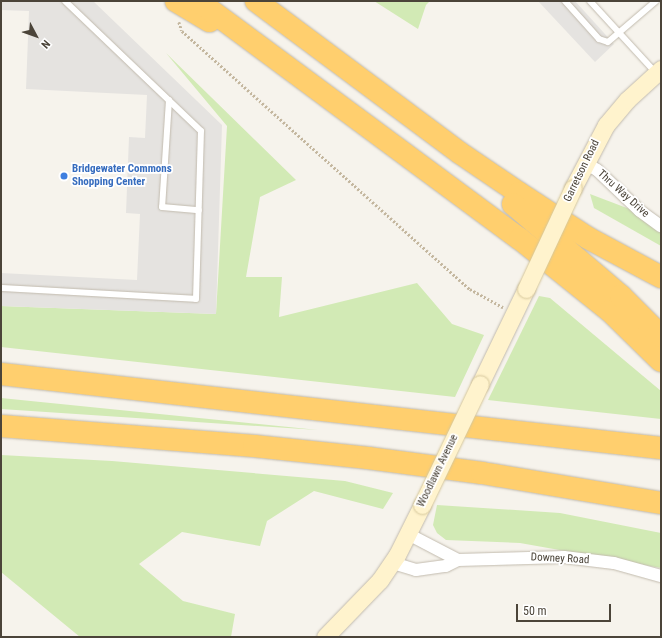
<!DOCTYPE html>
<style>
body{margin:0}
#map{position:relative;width:662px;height:638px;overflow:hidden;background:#f6f3ec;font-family:"Roboto Condensed",sans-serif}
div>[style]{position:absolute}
.green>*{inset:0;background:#d2eab5}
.parking>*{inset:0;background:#e5e3e0}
.path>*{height:2.5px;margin-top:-1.25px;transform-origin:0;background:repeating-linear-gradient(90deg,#c4b79f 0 2px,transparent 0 4px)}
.roads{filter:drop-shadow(0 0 1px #c2bbae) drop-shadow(0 0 1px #c2bbae)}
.lane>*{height:6px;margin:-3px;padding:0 3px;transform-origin:3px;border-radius:3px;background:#fff}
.street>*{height:12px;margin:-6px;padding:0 6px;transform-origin:6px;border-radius:6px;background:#fff}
.secondary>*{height:17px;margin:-8.5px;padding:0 8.5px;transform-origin:8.5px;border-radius:8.5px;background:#fff3cd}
.highway>*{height:22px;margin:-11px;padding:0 11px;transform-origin:11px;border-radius:11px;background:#ffcf6e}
.bridges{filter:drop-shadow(0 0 1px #d6c79b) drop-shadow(0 0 1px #d6c79b)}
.secondary-bridge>*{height:17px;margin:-8.5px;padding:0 8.5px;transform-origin:8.5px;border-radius:8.5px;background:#fff3cd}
.dots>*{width:11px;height:11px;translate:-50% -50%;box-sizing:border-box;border:2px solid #fff;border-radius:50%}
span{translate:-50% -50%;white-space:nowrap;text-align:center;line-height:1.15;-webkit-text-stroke:3.5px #fff;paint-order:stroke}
.shop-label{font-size:11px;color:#366cbe;font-weight:700}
.left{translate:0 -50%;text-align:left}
.street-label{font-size:11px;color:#4b4439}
.frame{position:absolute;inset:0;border:2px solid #4b4439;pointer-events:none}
.north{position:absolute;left:16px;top:16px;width:40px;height:40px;-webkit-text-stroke:3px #fff;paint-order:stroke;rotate:131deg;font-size:11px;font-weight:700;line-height:16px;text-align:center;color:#4b4439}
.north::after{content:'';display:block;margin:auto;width:14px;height:18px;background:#4b4439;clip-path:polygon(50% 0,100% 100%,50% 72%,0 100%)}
.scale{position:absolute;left:516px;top:604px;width:95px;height:18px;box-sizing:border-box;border:2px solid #4b4439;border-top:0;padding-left:5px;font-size:12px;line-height:14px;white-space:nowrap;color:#4b4439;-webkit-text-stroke:3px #fff;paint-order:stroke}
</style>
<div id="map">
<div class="green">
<i style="clip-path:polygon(374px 1px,430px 1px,426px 5px,418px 29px)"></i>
<i style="clip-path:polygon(166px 53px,296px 180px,260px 197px,246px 277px,282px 277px,279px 317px,417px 283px,452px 324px,484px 335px,455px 397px,1px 347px,1px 306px,216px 314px,227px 126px)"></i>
<i style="clip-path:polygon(590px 194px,661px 221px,661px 246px,594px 208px)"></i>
<i style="clip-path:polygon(539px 296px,550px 298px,661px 391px,661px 419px,488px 400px)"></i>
<i style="clip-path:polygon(1px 398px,318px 430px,1px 409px)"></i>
<i style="clip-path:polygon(1px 455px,112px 461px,345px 481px,393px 493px,383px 509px,314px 491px,267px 521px,260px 546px,182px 532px,139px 564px,183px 601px,235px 614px,231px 637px,80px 637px,1px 572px)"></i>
<i style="clip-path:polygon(437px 505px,560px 513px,661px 533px,661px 568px,520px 543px,446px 540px,437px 533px,433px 525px)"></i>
</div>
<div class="parking">
<i style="clip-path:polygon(1px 1px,93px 1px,222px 125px,216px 314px,1px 306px,1px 273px,137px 280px,140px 214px,126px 213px,129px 137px,145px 138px,147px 95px,26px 89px,29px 11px,1px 10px)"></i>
<i style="clip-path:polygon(538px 1px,575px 1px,614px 44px,595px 62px)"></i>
</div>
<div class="path">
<i style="left:179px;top:22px;width:9px;rotate:72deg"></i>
<i style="left:182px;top:31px;width:387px;rotate:41.9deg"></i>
<i style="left:470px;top:289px;width:38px;rotate:29deg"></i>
</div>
<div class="roads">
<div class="lane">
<i style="left:565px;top:1px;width:51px;rotate:48.2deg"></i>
<i style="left:599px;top:39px;width:9px;rotate:18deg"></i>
<i style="left:608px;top:42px;width:63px;rotate:-40.5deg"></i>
<i style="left:590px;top:1px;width:96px;rotate:47.5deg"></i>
<i style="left:169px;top:100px;width:107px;rotate:93.7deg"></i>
<i style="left:162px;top:207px;width:37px;rotate:5deg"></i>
<i style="left:1px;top:288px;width:195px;rotate:3.2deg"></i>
<i style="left:196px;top:299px;width:168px;rotate:-88.3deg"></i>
<i style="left:201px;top:131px;width:188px;rotate:-136.3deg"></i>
</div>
<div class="street">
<i style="left:585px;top:163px;width:14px;rotate:30deg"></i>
<i style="left:597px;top:170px;width:59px;rotate:43.6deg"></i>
<i style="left:640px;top:211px;width:26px;rotate:36deg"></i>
<i style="left:408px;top:534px;width:56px;rotate:27.5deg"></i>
<i style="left:393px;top:563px;width:24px;rotate:17deg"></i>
<i style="left:416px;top:570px;width:30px;rotate:-8deg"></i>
<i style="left:446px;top:566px;width:13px;rotate:-27deg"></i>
<i style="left:458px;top:560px;width:106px;rotate:-1.6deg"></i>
<i style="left:564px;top:557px;width:50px;rotate:6.8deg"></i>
<i style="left:614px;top:563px;width:49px;rotate:15.5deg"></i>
</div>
<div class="secondary">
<i style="left:573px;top:188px;width:71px;rotate:-62.4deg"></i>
<i style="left:606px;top:125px;width:33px;rotate:-50deg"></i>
<i style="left:627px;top:100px;width:46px;rotate:-42.4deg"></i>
<i style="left:480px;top:384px;width:106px;rotate:-64.2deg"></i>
<i style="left:325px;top:637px;width:79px;rotate:-46deg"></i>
<i style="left:380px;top:580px;width:30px;rotate:-56deg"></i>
<i style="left:397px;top:555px;width:56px;rotate:-63.4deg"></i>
</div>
<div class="highway">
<i style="left:176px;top:1px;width:39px;rotate:31deg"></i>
<i style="left:198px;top:1px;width:400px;rotate:36.5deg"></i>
<i style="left:520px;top:239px;width:115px;rotate:38.7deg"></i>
<i style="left:610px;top:311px;width:71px;rotate:44.4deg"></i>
<i style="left:256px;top:1px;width:254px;rotate:36.7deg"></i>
<i style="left:460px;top:153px;width:71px;rotate:34.1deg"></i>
<i style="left:519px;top:193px;width:82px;rotate:33.1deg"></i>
<i style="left:588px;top:238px;width:83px;rotate:28.1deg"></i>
<i style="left:513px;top:204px;width:142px;rotate:40.4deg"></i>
<i style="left:621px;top:296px;width:57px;rotate:45deg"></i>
<i style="left:1px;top:374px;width:664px;rotate:6.4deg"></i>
<i style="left:1px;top:426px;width:254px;rotate:4.5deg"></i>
<i style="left:254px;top:446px;width:115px;rotate:6deg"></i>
<i style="left:368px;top:458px;width:115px;rotate:7.5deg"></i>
<i style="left:482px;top:473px;width:181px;rotate:9.5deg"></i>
</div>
</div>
<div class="bridges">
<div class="secondary-bridge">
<i style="left:526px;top:289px;width:111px;rotate:-65deg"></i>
<i style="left:422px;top:505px;width:134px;rotate:-64.4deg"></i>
</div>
</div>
<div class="dots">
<i style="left:64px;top:176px;background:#3f7fe0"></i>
</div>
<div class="shop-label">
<span class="left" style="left:72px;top:176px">Bridgewater Commons<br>Shopping Center</span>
</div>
<div class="street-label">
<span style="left:582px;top:171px;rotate:-64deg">Garretson Road</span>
<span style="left:623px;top:194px;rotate:42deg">Thru Way Drive</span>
<span style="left:438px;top:471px;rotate:-64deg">Woodlawn Avenue</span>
<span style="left:560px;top:559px;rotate:3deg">Downey Road</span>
</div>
<div class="frame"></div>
<div class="north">N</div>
<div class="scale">50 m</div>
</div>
